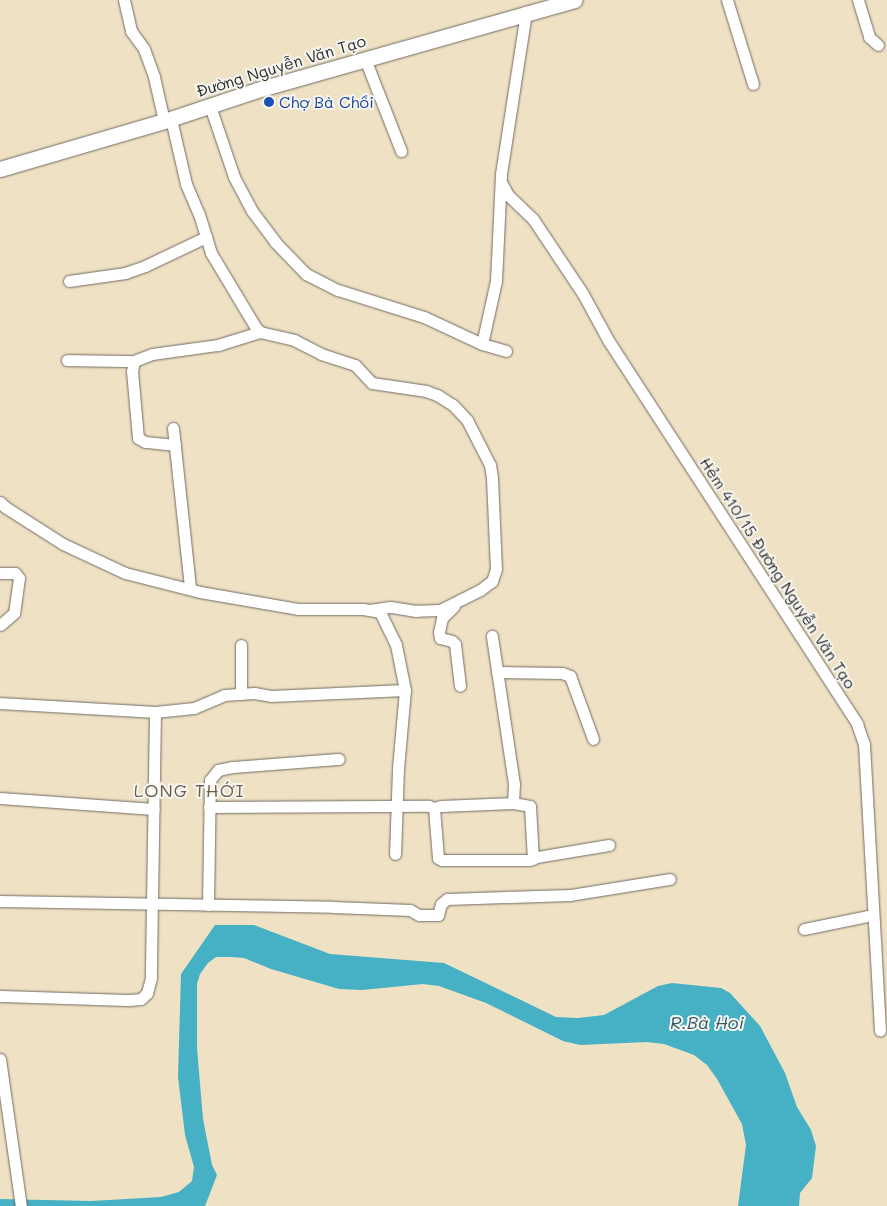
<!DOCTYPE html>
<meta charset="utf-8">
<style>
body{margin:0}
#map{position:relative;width:887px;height:1206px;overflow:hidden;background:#efe1c4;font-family:Mali,sans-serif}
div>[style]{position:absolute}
.water>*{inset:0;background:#46b0c4}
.roads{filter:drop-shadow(0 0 1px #706b61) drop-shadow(0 0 1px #706b61)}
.minor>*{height:11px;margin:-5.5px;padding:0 5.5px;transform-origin:5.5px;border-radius:5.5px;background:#fff}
.major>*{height:15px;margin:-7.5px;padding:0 7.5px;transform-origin:7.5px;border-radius:7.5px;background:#fff}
.dots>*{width:14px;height:14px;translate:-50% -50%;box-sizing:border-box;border:2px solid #f6f6f2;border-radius:50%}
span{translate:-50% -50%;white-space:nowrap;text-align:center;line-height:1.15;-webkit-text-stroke:4px #f6f6f2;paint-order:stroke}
.street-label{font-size:16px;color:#2b2b2b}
.transit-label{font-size:16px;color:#164399}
.left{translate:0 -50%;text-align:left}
.neighbourhood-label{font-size:18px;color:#6e5c4a;letter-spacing:1px}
.water-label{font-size:18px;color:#345a61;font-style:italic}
</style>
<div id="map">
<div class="water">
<i style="clip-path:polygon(215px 925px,254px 925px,330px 954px,444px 963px,556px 1017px,578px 1018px,604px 1015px,658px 986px,672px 983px,721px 988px,730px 993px,760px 1026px,785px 1073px,797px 1107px,811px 1130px,816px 1146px,812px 1178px,800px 1193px,799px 1206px,738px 1206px,746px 1145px,742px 1124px,717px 1079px,707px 1065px,694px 1055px,664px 1044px,647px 1042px,580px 1045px,563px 1041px,486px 1003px,439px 986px,423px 984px,362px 990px,339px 989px,271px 969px,244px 958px,231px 957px,216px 957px,208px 963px,200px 974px,197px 984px,197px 1048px,203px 1119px,212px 1165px,217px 1175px,205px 1206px,0 1206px,0 1199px,91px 1201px,161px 1197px,179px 1192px,192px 1181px,194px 1167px,185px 1135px,178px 1077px,181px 974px)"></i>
</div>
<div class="roads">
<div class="minor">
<i style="left:124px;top:0;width:32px;rotate:77deg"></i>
<i style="left:131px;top:31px;width:22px;rotate:54deg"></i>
<i style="left:144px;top:49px;width:30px;rotate:70deg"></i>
<i style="left:154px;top:77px;width:45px;rotate:77.2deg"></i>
<i style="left:727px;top:0;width:88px;rotate:72.8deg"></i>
<i style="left:858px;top:0;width:39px;rotate:73deg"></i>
<i style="left:869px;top:37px;width:12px;rotate:42deg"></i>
<i style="left:365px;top:59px;width:99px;rotate:68.6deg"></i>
<i style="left:210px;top:106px;width:75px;rotate:71.3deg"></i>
<i style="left:234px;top:177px;width:38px;rotate:62deg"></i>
<i style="left:252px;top:211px;width:39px;rotate:53deg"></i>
<i style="left:275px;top:242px;width:45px;rotate:45.9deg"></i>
<i style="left:306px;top:274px;width:36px;rotate:27deg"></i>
<i style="left:338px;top:290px;width:90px;rotate:17.4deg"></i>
<i style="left:424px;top:317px;width:64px;rotate:25deg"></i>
<i style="left:482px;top:344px;width:25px;rotate:16deg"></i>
<i style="left:171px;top:119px;width:67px;rotate:77deg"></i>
<i style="left:186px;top:184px;width:33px;rotate:67deg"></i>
<i style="left:199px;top:214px;width:41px;rotate:72.9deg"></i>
<i style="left:211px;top:253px;width:87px;rotate:59deg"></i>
<i style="left:256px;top:328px;width:6px;rotate:45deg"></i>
<i style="left:260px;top:332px;width:35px;rotate:13deg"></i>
<i style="left:294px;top:340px;width:30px;rotate:27deg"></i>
<i style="left:321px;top:354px;width:36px;rotate:18deg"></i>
<i style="left:355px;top:365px;width:25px;rotate:47deg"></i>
<i style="left:372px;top:383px;width:55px;rotate:8.4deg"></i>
<i style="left:426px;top:391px;width:12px;rotate:20deg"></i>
<i style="left:437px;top:395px;width:19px;rotate:32deg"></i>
<i style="left:453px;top:405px;width:21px;rotate:47deg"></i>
<i style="left:467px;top:420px;width:51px;rotate:62.9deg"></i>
<i style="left:490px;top:465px;width:13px;rotate:81deg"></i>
<i style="left:492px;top:478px;width:91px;rotate:87.5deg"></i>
<i style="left:496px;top:569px;width:13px;rotate:108deg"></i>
<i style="left:492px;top:581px;width:15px;rotate:143deg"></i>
<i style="left:480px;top:590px;width:45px;rotate:153.4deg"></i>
<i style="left:440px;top:610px;width:24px;rotate:178deg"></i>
<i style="left:416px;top:611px;width:26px;rotate:-171deg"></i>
<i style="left:390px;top:607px;width:21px;rotate:172deg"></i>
<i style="left:502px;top:184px;width:13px;rotate:61deg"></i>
<i style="left:508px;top:195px;width:35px;rotate:44deg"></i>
<i style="left:533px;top:219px;width:90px;rotate:56.3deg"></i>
<i style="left:583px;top:294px;width:52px;rotate:61.5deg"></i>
<i style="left:608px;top:340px;width:458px;rotate:57deg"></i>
<i style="left:857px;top:724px;width:21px;rotate:71deg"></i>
<i style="left:864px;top:744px;width:287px;rotate:86.8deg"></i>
<i style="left:69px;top:281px;width:57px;rotate:-8.1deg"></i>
<i style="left:125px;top:273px;width:21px;rotate:-19deg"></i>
<i style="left:145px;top:266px;width:68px;rotate:-25.4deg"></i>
<i style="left:482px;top:344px;width:65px;rotate:-77.5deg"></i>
<i style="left:496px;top:281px;width:107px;rotate:-87.3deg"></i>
<i style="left:501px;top:174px;width:164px;rotate:-81.2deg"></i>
<i style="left:67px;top:360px;width:67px;rotate:0.9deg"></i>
<i style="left:173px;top:428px;width:161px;rotate:83.9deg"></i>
<i style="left:175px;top:445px;width:30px;rotate:-174deg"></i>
<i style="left:145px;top:442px;width:8px;rotate:-150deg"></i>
<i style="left:138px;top:438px;width:67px;rotate:-95.1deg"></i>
<i style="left:132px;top:371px;width:10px;rotate:-79deg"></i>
<i style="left:134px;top:361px;width:19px;rotate:-21deg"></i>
<i style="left:152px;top:354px;width:67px;rotate:-7.8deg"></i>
<i style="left:218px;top:345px;width:44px;rotate:-17.2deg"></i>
<i style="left:0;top:502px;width:7px;rotate:45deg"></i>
<i style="left:5px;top:507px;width:69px;rotate:32.5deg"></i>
<i style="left:63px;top:544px;width:68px;rotate:25.1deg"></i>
<i style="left:125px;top:573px;width:77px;rotate:14.2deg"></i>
<i style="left:200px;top:592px;width:99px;rotate:9.8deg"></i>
<i style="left:298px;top:609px;width:65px"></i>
<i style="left:363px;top:609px;width:17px;rotate:10deg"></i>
<i style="left:380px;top:612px;width:37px;rotate:64deg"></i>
<i style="left:396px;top:645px;width:46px;rotate:78.7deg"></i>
<i style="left:405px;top:690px;width:79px;rotate:95.1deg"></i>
<i style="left:398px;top:769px;width:85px;rotate:92deg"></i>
<i style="left:0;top:573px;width:15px"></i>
<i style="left:15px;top:573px;width:6px;rotate:51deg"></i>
<i style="left:19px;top:578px;width:35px;rotate:98deg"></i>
<i style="left:14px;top:613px;width:18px;rotate:139deg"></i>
<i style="left:454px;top:606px;width:17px;rotate:135deg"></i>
<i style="left:442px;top:618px;width:14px;rotate:102deg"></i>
<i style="left:439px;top:632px;width:6px;rotate:81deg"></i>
<i style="left:440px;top:638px;width:12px;rotate:14deg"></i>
<i style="left:452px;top:641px;width:4px;rotate:45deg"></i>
<i style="left:455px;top:644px;width:42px;rotate:83.2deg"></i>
<i style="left:241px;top:645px;width:49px;rotate:90deg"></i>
<i style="left:497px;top:672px;width:65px;rotate:0.9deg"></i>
<i style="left:562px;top:673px;width:9px;rotate:21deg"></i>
<i style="left:570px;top:676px;width:67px;rotate:69.9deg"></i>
<i style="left:0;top:703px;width:155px;rotate:3.3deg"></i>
<i style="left:155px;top:712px;width:266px;rotate:90.9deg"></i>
<i style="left:151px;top:978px;width:16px;rotate:105deg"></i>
<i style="left:147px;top:993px;width:8px;rotate:135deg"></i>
<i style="left:141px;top:999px;width:12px;rotate:175deg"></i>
<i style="left:129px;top:1000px;width:129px;rotate:-178.2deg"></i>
<i style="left:155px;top:712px;width:39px;rotate:-6deg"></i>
<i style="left:194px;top:708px;width:33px;rotate:-23deg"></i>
<i style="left:224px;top:695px;width:30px;rotate:-4deg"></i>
<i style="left:254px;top:693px;width:17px;rotate:10deg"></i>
<i style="left:271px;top:696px;width:134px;rotate:-2.6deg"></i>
<i style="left:0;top:798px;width:154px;rotate:4.1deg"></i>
<i style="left:513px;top:803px;width:17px;rotate:10deg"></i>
<i style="left:530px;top:806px;width:53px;rotate:86.8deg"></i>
<i style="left:209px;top:807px;width:220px;rotate:-0.3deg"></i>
<i style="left:429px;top:806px;width:5px;rotate:22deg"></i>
<i style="left:434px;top:808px;width:7px;rotate:-16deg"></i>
<i style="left:441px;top:806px;width:72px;rotate:-2.4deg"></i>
<i style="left:513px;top:803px;width:19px;rotate:-87deg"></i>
<i style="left:514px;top:784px;width:150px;rotate:-98.5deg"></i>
<i style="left:434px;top:808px;width:50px;rotate:85.4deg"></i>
<i style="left:438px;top:858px;width:4px;rotate:27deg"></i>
<i style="left:442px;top:860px;width:87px"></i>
<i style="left:529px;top:860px;width:9px;rotate:-21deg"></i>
<i style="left:537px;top:857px;width:73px;rotate:-9.5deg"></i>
<i style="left:0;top:901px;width:333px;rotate:1deg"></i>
<i style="left:333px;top:907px;width:77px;rotate:2.2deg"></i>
<i style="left:410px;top:910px;width:10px;rotate:29deg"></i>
<i style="left:419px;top:915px;width:19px"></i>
<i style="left:438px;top:915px;width:11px;rotate:-75deg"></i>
<i style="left:441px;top:904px;width:8px;rotate:-40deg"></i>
<i style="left:447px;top:899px;width:123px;rotate:-1.9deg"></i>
<i style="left:570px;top:895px;width:101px;rotate:-9.1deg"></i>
<i style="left:208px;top:905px;width:125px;rotate:-89.1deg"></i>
<i style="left:210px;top:780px;width:13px;rotate:-51deg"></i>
<i style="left:218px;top:770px;width:14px;rotate:-12deg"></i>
<i style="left:232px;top:767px;width:107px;rotate:-4.3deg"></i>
<i style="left:804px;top:929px;width:70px;rotate:-11.5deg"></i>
<i style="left:0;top:1059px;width:148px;rotate:81.9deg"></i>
</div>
<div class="major">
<i style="left:0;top:169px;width:171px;rotate:-16.3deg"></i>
<i style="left:164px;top:121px;width:98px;rotate:-18.4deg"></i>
<i style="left:257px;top:90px;width:330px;rotate:-15.8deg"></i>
</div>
</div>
<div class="dots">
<i style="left:269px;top:102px;background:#1a4fb4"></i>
</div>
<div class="street-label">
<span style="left:281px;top:66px;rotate:-17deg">Đường Nguyễn Văn Tạo</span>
<span style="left:778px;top:573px;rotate:57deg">Hẻm 410/15 Đường Nguyễn Văn Tạo</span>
</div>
<div class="transit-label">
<span class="left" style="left:279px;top:102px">Chợ Bà Chồi</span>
</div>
<div class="neighbourhood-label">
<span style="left:189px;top:790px">LONG THỚI</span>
</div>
<div class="water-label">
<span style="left:707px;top:1022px">R.Bà Hoi</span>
</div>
</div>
